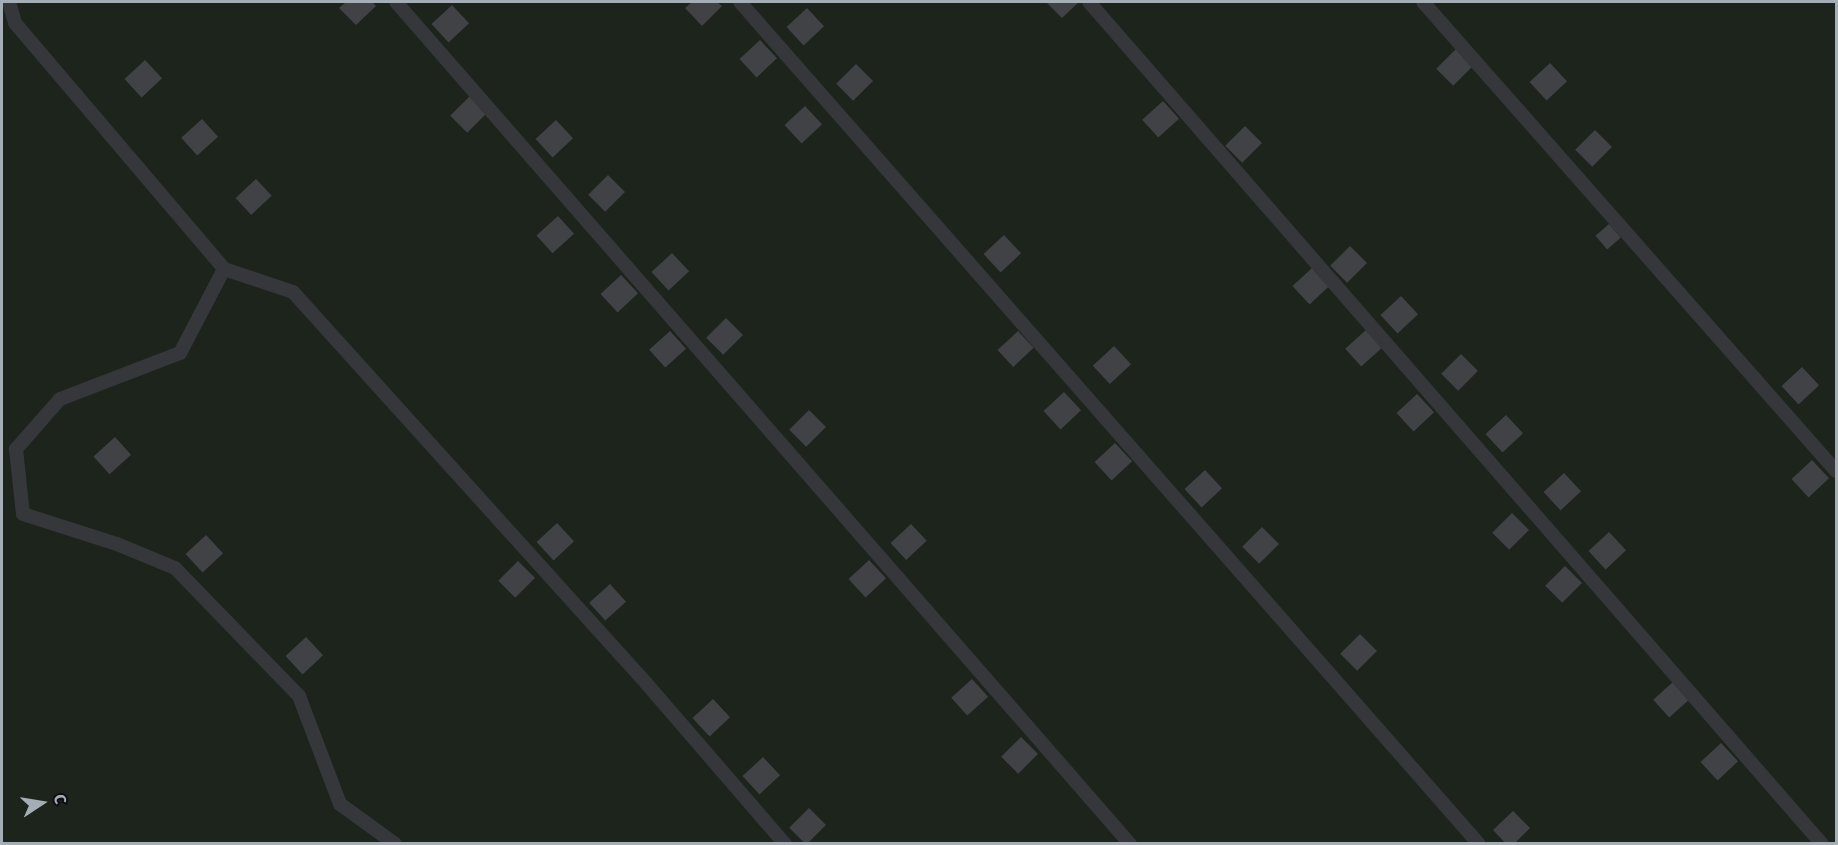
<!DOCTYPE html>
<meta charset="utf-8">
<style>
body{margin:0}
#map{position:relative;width:1838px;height:845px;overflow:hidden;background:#141416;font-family:"Fira Sans",sans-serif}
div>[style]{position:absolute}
.green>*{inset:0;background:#1c241c;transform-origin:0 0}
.building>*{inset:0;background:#404246;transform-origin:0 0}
.lane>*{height:14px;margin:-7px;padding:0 7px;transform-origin:7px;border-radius:7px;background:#35373b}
span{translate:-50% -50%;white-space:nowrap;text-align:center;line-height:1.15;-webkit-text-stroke:4.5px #0f0f11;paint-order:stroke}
.frame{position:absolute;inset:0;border:3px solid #a5adb7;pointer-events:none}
.north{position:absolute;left:12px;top:773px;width:60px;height:60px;-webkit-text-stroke:4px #0f0f11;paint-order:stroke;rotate:78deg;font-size:16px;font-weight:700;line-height:24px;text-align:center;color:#a5adb7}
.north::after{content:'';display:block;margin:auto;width:21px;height:27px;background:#a5adb7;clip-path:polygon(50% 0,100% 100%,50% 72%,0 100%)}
</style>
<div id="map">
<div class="green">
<i style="left:2px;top:2px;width:1834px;height:842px"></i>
</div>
<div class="building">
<i style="clip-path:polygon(346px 2px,372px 2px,376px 6px,356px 25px,339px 8px)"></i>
<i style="clip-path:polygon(692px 2px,717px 2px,722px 6px,702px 26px,685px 8px)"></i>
<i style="clip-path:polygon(1046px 2px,1079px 2px,1062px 18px)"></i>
<i style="left:452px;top:5px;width:25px;height:28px;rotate:47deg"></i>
<i style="left:807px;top:8px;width:25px;height:28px;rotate:47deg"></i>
<i style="left:760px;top:40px;width:25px;height:28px;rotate:47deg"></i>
<i style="left:1456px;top:49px;width:24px;height:28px;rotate:45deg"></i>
<i style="left:145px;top:60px;width:25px;height:28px;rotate:47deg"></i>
<i style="left:1550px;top:63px;width:25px;height:28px;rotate:47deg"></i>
<i style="left:856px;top:64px;width:24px;height:28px;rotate:45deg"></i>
<i style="left:470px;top:96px;width:24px;height:28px;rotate:45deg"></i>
<i style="left:1163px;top:101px;width:24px;height:28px;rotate:48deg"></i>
<i style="left:805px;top:106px;width:25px;height:28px;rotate:47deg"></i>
<i style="left:202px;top:119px;width:24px;height:28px;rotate:48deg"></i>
<i style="left:556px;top:120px;width:25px;height:28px;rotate:47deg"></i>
<i style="left:1245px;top:126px;width:24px;height:28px;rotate:45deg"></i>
<i style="left:1595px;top:130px;width:24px;height:28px;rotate:45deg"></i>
<i style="left:608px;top:175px;width:24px;height:28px;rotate:45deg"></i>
<i style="left:256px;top:179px;width:23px;height:28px;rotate:47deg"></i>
<i style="left:558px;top:216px;width:24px;height:29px;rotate:48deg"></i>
<i style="left:1609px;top:224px;width:18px;height:18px;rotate:49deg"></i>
<i style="left:1004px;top:235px;width:25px;height:28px;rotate:47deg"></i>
<i style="left:1350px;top:246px;width:24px;height:28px;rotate:45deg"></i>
<i style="left:672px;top:253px;width:25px;height:28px;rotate:47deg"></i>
<i style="left:1313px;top:267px;width:25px;height:28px;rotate:47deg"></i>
<i style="left:621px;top:275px;width:25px;height:28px;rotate:47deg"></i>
<i style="left:1401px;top:296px;width:25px;height:28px;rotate:47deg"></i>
<i style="left:726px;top:318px;width:24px;height:28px;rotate:45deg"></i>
<i style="left:1366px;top:330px;width:24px;height:28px;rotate:48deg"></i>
<i style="left:670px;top:331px;width:24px;height:28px;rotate:48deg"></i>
<i style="left:1018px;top:331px;width:23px;height:28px;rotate:47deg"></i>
<i style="left:1114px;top:346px;width:25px;height:29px;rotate:47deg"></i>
<i style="left:1461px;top:354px;width:24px;height:28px;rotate:45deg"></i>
<i style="left:1802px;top:367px;width:25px;height:28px;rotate:47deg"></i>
<i style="left:1064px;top:392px;width:25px;height:28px;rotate:47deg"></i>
<i style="left:1417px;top:394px;width:25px;height:28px;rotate:47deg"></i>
<i style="left:809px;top:410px;width:24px;height:28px;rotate:45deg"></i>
<i style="left:1506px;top:415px;width:25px;height:28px;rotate:47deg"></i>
<i style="left:115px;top:437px;width:24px;height:29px;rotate:48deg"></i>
<i style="left:1115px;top:443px;width:25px;height:28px;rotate:47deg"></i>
<i style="left:1812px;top:460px;width:25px;height:28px;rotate:47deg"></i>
<i style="left:1205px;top:470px;width:25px;height:28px;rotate:47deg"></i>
<i style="left:1564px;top:473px;width:25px;height:28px;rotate:47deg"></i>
<i style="left:1512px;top:513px;width:24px;height:28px;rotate:45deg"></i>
<i style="left:557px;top:523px;width:25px;height:28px;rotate:47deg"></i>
<i style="left:911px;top:524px;width:23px;height:28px;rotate:47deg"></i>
<i style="left:1262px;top:527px;width:24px;height:28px;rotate:45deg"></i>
<i style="left:1609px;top:532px;width:25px;height:28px;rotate:47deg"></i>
<i style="left:206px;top:535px;width:25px;height:28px;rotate:47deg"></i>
<i style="left:869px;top:560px;width:25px;height:28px;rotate:47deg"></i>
<i style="left:518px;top:561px;width:24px;height:28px;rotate:45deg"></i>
<i style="left:1565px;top:566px;width:24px;height:28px;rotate:45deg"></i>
<i style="left:610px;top:584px;width:24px;height:28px;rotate:48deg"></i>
<i style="left:1360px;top:634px;width:24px;height:28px;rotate:45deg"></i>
<i style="left:306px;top:637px;width:25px;height:28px;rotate:47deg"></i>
<i style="left:972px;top:679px;width:24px;height:28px;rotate:48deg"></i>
<i style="left:1674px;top:681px;width:24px;height:28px;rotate:48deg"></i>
<i style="left:713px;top:699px;width:25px;height:28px;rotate:47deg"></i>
<i style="left:1021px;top:737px;width:24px;height:28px;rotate:45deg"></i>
<i style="left:1721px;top:743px;width:25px;height:28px;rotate:47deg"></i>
<i style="left:763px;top:757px;width:25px;height:28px;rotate:47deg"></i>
<i style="left:809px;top:808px;width:24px;height:28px;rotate:45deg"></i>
<i style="clip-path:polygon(1513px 811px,1530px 828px,1514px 844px,1506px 844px,1493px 830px)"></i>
</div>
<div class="lane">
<i style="left:9px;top:2px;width:22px;rotate:74deg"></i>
<i style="left:15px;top:23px;width:323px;rotate:49.6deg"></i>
<i style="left:224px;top:269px;width:95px;rotate:117.6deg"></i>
<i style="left:180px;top:353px;width:129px;rotate:159deg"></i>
<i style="left:60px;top:399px;width:67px;rotate:131.3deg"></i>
<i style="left:16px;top:449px;width:65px;rotate:83.9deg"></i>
<i style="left:23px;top:514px;width:99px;rotate:17.7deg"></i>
<i style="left:117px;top:544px;width:63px;rotate:22.5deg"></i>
<i style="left:175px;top:568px;width:178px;rotate:45.9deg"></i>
<i style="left:299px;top:696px;width:116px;rotate:69.2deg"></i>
<i style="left:340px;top:804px;width:68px;rotate:36deg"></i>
<i style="left:396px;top:2px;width:1117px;rotate:48.92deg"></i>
<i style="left:740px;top:2px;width:1120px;rotate:48.73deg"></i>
<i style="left:1089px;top:2px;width:1116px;rotate:48.96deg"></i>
<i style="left:1423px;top:2px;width:625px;rotate:48.63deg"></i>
<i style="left:224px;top:269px;width:73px;rotate:18.4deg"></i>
<i style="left:293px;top:292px;width:527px;rotate:47.92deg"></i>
<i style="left:646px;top:683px;width:213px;rotate:49.2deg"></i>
</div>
<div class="frame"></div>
<div class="north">С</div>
</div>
